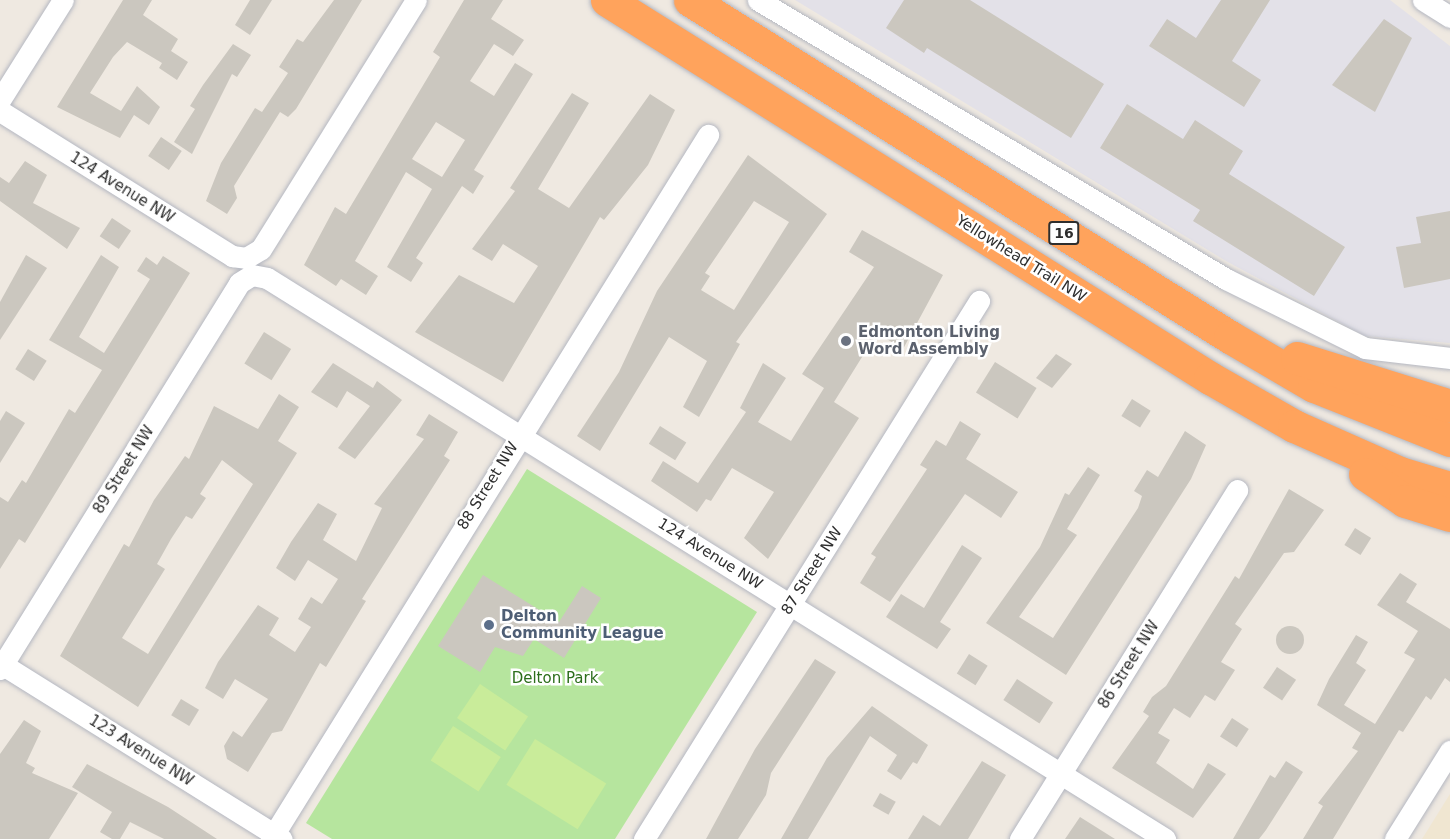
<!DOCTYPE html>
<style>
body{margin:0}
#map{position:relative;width:1450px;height:839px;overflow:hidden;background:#efe9e1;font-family:"DejaVu Sans",sans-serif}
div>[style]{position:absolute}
.industrial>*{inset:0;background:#e3e1e8}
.education>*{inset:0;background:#f0e6d1}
.green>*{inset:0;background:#b6e59e}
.pitch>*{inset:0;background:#c9ec9a;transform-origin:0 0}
.building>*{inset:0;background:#cbc7bf;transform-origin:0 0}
.round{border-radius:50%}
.roads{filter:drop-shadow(0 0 2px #b4b7c1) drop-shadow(0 0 2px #b4b7c1)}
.street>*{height:21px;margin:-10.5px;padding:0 10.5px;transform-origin:10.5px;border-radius:10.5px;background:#fff}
.highway>*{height:33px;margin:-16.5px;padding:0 16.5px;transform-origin:16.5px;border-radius:16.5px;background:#ffa35c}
.dots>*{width:16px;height:16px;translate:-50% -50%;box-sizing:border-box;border:3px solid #fff;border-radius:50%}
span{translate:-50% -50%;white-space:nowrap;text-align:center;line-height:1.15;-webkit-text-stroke:5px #fff;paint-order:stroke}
.shield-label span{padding:2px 4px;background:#fff;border:2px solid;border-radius:4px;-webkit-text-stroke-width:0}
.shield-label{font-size:14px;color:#2e2e2e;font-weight:700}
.street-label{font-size:15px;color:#2e2e2e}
.worship-label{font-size:15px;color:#5b616d;font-weight:700}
.left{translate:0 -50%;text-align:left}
.service-label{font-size:15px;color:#4e5e75;font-weight:700}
.park-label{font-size:15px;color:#2c6e1b}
</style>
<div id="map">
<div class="industrial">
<i style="clip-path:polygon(795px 0,1390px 0,1450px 46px,1450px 343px,1365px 336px,1226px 261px)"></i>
</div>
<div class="education">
<i style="clip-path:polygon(1450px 794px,1450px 839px,1422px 839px)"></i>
</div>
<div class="green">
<i style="clip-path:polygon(527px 469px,757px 612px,615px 839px,332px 839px,306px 823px)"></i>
</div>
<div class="pitch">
<i style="left:480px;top:684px;width:58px;height:41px;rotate:34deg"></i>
<i style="left:453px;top:726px;width:57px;height:41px;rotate:33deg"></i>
<i style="left:535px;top:739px;width:84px;height:54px;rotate:32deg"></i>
</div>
<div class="building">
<i style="clip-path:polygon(123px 0,152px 0,143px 15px,178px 39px,171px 51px,188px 62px,177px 80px,159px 68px,162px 63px,127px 42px,113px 57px,90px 93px,121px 111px,137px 86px,160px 107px,149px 125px,134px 115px,120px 138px,57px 107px)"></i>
<i style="clip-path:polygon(250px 0,272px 0,250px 35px,235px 25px)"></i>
<i style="clip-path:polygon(334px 0,362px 0,296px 109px,288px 117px,280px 112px,234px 186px,237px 198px,227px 214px,206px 201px,221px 163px,255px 108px,262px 112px,288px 73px,279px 67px,297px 39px,303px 42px)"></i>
<i style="clip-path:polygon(evenodd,464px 0,503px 0,491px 19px,524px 40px,513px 56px,494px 44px,470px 81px,494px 96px,515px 63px,533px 74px,474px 170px,484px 176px,473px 194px,462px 186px,416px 258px,423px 263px,411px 282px,387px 267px,432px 189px,406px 172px,355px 261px,378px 276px,366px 295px,341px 279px,336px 286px,304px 265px,335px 207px,346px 214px,440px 57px,433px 52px,464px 0,436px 122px,465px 140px,442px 177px,412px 159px,436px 122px)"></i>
<i style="clip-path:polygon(904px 0,970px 0,1104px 84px,1071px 138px,927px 48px,924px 53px,886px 28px)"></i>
<i style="clip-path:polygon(1221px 0,1270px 0,1232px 61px,1261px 80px,1244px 107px,1149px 46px,1167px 19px,1196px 38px)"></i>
<i style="clip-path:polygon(1384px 19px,1412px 38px,1375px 112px,1332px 85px)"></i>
<i style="clip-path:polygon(233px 44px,251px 55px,237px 77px,232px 74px,192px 154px,174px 142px,195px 109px,190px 106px,203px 85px)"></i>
<i style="clip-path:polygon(572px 93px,589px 103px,538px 189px,569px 208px,650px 94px,675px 110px,648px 165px,604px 220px,600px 217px,503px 382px,415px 332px,459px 275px,514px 303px,538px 266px,503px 244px,492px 261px,472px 249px,515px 191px,510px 188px)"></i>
<i style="clip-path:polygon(1127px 104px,1183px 139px,1195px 120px,1243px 151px,1229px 174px,1345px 247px,1314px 296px,1193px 221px,1200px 210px,1100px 148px)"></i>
<i style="left:161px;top:137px;width:25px;height:23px;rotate:34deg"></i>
<i style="clip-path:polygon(evenodd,748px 155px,827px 214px,736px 342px,740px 344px,699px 417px,683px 407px,707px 361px,669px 337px,600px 451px,577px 436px,619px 372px,657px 291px,748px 155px,754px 201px,789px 222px,734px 310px,701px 290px,710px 276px,705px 273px,754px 201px)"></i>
<i style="clip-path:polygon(25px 161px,47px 175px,33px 203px,80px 228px,67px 249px,0 201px,0 177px,9px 183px)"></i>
<i style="clip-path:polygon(1450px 211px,1450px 279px,1404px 288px,1396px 247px,1421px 243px,1416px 217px)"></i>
<i style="left:112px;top:218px;width:23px;height:22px;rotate:34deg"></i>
<i style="clip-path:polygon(862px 230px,943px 275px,903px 349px,877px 333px,834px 402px,859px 418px,768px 559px,744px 538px,774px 492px,732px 468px,711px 501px,706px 499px,697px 512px,651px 481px,663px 461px,698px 483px,746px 412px,740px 408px,763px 363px,786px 378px,758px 422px,791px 441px,824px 388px,802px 374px,874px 267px,849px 252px)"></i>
<i style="clip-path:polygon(26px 255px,47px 268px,0 340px,0 302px)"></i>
<i style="clip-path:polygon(101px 255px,119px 267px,79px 337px,104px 353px,150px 279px,137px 271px,146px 257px,157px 265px,163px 256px,190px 273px,25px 543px,19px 539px,0 569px,0 497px,8px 502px,22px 480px,26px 483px,69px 409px,75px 413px,102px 370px,49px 340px)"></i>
<i style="left:264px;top:332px;width:32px;height:37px;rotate:32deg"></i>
<i style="left:28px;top:349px;width:22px;height:24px;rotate:32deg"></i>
<i style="clip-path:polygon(1056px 354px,1072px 364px,1052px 388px,1036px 378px)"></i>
<i style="left:995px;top:362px;width:49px;height:36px;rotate:32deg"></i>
<i style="clip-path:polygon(333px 363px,373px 388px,377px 381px,402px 400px,355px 459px,338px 448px,370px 406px,347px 391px,337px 408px,311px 392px)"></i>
<i style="clip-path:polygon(evenodd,279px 394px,299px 407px,278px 441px,297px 453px,138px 707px,60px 656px,124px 544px,129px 547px,154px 500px,185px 456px,189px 459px,214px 406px,258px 429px,279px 394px,222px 460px,253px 484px,148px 654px,122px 638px,165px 569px,157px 564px,171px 539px,186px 516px,192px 519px,206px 498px,200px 494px,222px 460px)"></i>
<i style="left:1132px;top:399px;width:22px;height:20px;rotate:32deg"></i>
<i style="clip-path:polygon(6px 411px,25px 423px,0 463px,0 421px)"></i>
<i style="clip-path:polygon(429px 414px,458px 432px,444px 456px,450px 460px,362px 599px,366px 601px,326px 667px,320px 663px,282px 731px,272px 733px,248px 772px,227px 759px,224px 746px,233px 731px,242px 737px,268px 699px,235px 679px,223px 699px,205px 688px,218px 662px,258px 605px,279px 618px,269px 635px,295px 652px,311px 627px,298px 619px,311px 597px,322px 604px,338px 579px,308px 560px,295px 581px,276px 568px,291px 542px,318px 503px,337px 514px,323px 540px,356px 561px,382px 508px,374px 504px,424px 439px,416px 435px)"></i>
<i style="clip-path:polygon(960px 421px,981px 434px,966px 459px,1018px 492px,1001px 518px,965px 494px,890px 602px,860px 583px,876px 557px,871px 554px,927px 469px,920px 465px,936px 440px,946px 446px)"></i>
<i style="left:660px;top:426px;width:31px;height:21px;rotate:32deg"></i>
<i style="clip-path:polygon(1185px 431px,1206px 445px,1191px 479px,1066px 675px,986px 623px,1040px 547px,1065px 493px,1069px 495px,1088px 467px,1100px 475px,1067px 529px,1077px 535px,1019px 617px,1053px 638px,1138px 508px,1142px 496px,1134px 491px,1147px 470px,1158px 477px)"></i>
<i style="clip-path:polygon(1289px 489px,1324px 510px,1294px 552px,1284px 553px,1235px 624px,1242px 629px,1221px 662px,1235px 670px,1215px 701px,1205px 695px,1190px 718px,1174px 708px,1158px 733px,1170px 740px,1156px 763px,1193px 789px,1208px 763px,1226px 774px,1193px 818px,1112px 768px,1149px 716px,1143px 712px,1152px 697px,1166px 686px,1235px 576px,1239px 579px)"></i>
<i style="left:1355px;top:528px;width:19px;height:20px;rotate:32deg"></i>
<i style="clip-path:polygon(962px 545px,982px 558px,940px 622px,951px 629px,937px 649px,886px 617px,901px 594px,924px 608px)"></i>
<i style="clip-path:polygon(1400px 573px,1417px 584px,1406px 602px,1450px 629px,1450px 682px,1445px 678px,1431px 700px,1426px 696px,1403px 732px,1399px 730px,1333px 839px,1303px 839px,1323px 806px,1318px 803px,1358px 751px,1352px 748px,1361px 733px,1317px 705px,1329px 679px,1356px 635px,1368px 642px,1356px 663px,1366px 670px,1344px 705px,1375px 724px,1415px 659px,1404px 653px,1418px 631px,1377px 605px)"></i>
<i style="clip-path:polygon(483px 575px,559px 622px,582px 586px,601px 598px,564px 658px,534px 639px,523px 656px,495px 647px,480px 672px,438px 646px)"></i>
<i class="round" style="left:1276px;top:626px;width:28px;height:28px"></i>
<i style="left:969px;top:654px;width:22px;height:23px;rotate:32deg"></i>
<i style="clip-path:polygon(815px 659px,836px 672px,771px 773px,766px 795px,738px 839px,706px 839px,755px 749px)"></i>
<i style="left:1277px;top:667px;width:23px;height:25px;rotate:34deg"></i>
<i style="left:1017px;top:679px;width:43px;height:25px;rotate:33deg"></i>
<i style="left:181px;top:699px;width:21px;height:19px;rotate:31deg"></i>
<i style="clip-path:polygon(872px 706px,928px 745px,917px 764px,913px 762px,901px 780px,887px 771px,897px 755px,870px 736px,808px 839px,781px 839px,827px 758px)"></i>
<i style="left:1232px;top:718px;width:20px;height:22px;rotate:33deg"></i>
<i style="clip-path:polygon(24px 720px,41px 731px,26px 763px,35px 768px,32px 773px,78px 793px,49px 839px,0 839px,0 754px)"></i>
<i style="clip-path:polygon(982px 761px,1006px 775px,968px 839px,908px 839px,923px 815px,940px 826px)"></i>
<i style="clip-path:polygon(1286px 761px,1303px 772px,1266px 830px,1259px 839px,1233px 839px,1270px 775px,1275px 778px)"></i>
<i style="clip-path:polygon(87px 764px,168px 807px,217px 839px,164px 839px,130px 822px,120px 839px,112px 839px,100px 832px,112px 812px,72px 787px)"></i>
<i style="left:880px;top:793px;width:18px;height:15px;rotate:29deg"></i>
<i style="clip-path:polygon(1080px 817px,1115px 839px,1065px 839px)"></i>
</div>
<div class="roads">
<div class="street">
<i style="left:758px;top:0;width:545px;rotate:30.8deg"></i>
<i style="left:1226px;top:279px;width:155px;rotate:26.4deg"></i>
<i style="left:1365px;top:348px;width:86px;rotate:6.7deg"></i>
<i style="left:1423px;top:0;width:32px;rotate:32deg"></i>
<i style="left:0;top:100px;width:118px;rotate:-57.8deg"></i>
<i style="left:0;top:111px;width:274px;rotate:32deg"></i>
<i style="left:232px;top:256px;width:14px;rotate:8deg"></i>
<i style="left:246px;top:258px;width:17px;rotate:-31deg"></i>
<i style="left:261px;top:249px;width:293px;rotate:-58.1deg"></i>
<i style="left:0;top:663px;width:332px;rotate:32deg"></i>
<i style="left:0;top:669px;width:454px;rotate:-58.2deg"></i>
<i style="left:239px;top:283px;width:15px;rotate:-32deg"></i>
<i style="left:252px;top:275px;width:15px;rotate:11deg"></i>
<i style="left:267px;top:278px;width:1059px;rotate:31.99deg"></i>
<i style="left:271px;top:839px;width:829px;rotate:-58.17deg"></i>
<i style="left:644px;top:839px;width:634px;rotate:-58.09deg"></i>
<i style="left:1020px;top:839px;width:411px;rotate:-58.1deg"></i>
<i style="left:1395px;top:839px;width:104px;rotate:-58deg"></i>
</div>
<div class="highway">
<i style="left:607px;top:0;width:712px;rotate:32.08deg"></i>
<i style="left:1210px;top:378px;width:97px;rotate:29.7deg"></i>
<i style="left:1294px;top:426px;width:116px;rotate:23.9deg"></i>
<i style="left:1400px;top:473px;width:52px;rotate:16.7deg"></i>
<i style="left:690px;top:0;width:637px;rotate:31.97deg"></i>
<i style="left:1230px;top:337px;width:97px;rotate:30.3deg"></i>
<i style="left:1314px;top:386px;width:146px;rotate:21.7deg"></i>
<i style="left:1297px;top:358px;width:160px;rotate:17.4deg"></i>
<i style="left:1365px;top:474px;width:48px;rotate:34deg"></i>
<i style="left:1405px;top:501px;width:47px;rotate:17.3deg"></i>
</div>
</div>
<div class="dots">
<i style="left:846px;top:341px;background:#6b7280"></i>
<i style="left:489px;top:625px;background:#5c6f8a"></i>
</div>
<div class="shield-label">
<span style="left:1064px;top:233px">16</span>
</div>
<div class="street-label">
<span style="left:122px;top:188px;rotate:32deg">124 Avenue NW</span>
<span style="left:1021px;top:259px;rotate:32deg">Yellowhead Trail NW</span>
<span style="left:124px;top:470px;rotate:-58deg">89 Street NW</span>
<span style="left:488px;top:486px;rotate:-58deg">88 Street NW</span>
<span style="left:710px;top:554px;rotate:32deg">124 Avenue NW</span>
<span style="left:812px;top:571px;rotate:-58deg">87 Street NW</span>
<span style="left:1129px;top:665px;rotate:-58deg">86 Street NW</span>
<span style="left:141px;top:751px;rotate:32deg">123 Avenue NW</span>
</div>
<div class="worship-label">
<span class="left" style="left:858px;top:341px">Edmonton Living<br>Word Assembly</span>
</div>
<div class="service-label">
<span class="left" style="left:501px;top:625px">Delton<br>Community League</span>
</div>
<div class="park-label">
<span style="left:555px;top:679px">Delton Park</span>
</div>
</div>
